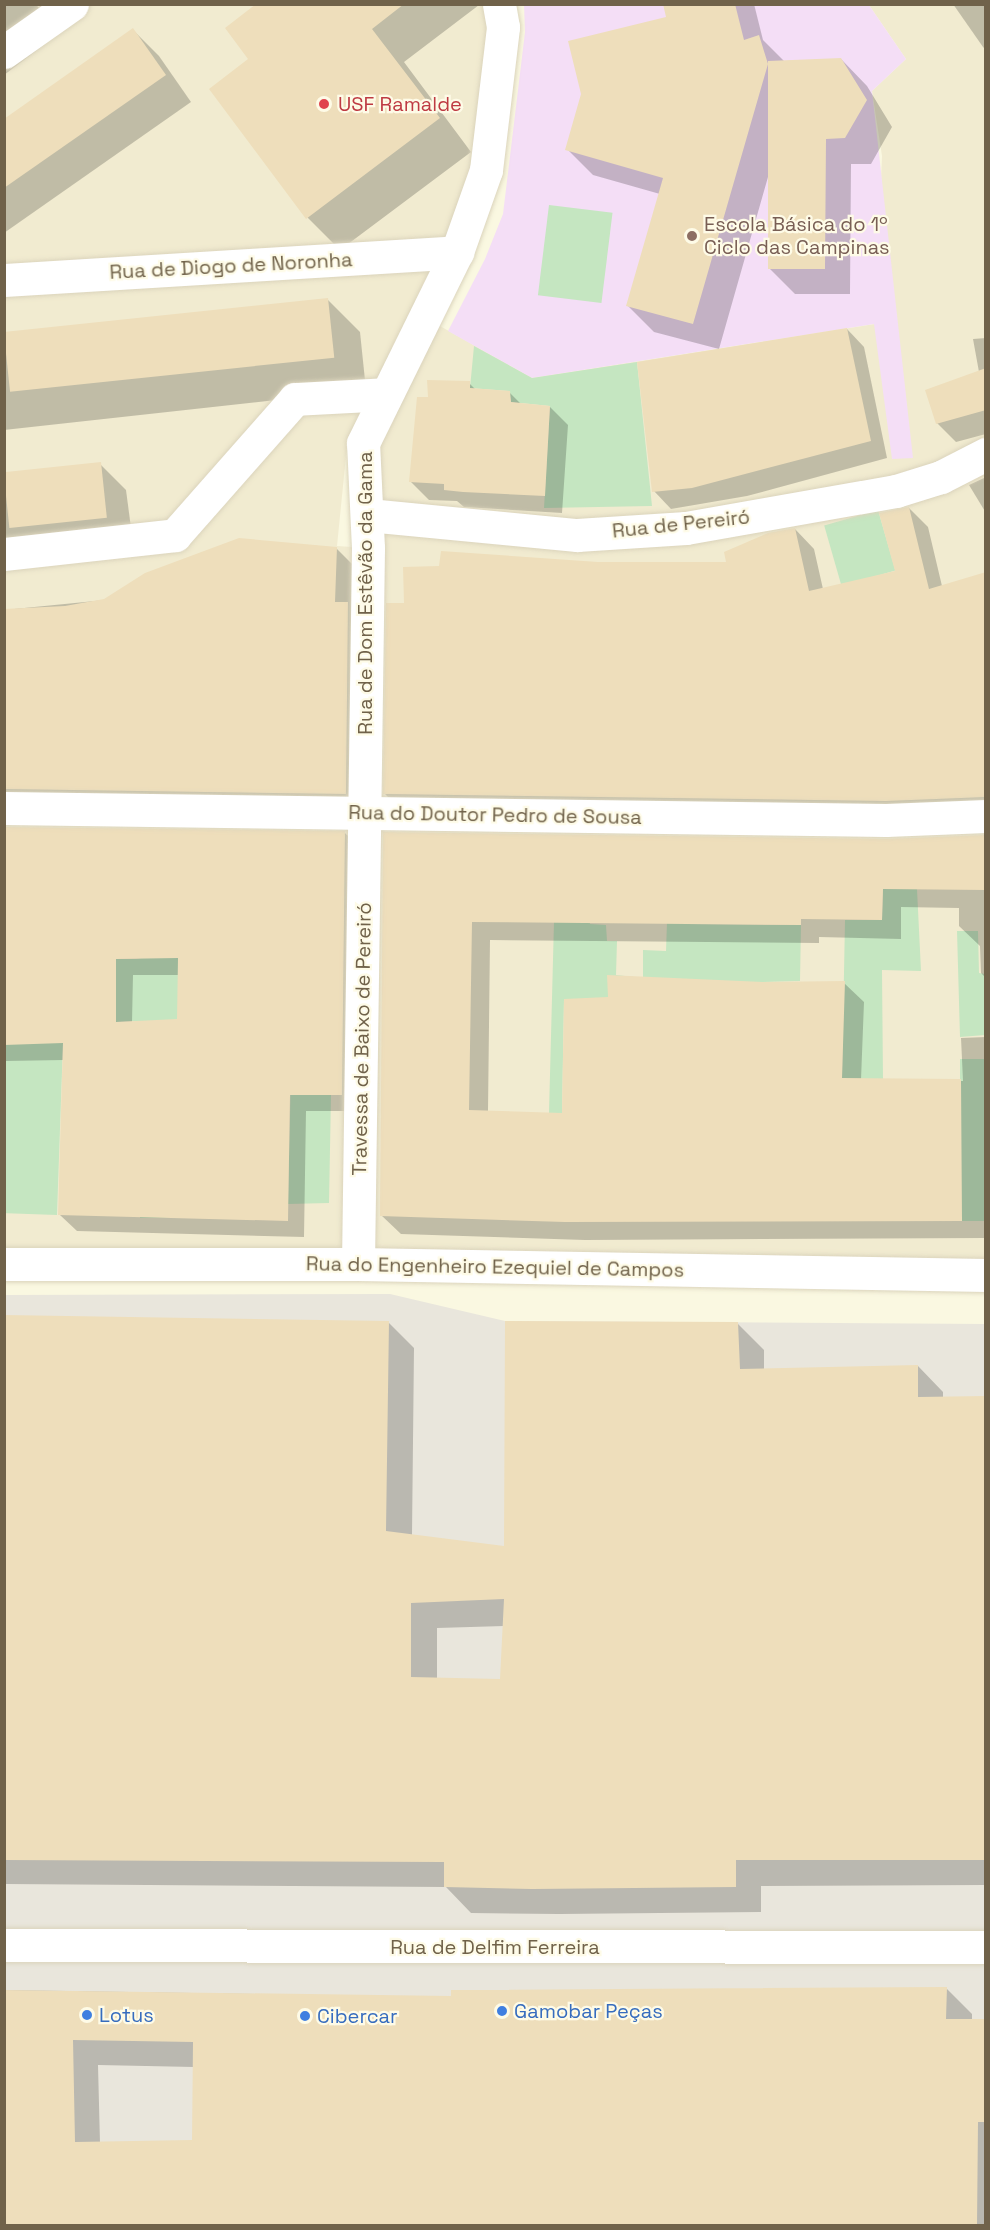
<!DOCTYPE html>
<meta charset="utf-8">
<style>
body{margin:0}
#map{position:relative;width:990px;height:2230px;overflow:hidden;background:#faf8e1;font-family:"Space Grotesk",sans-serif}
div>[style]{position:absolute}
.residential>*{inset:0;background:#f1ebd0}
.industrial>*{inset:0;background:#e9e6dc}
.education>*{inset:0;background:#f4def6}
.green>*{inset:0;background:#c5e6c1;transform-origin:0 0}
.shadow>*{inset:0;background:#0003}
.building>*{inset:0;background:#eedebb;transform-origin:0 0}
.roads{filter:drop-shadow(0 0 2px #dbd4bc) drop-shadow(0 0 2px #dbd4bc)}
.street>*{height:33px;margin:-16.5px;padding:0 16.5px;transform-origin:16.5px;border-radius:16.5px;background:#fff}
.secondary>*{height:33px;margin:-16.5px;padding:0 16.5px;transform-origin:16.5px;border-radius:16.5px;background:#fff}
.dots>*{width:16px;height:16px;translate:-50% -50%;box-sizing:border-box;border:3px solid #fefbe7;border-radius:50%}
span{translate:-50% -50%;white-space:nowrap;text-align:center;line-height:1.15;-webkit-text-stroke:4.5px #fefbe7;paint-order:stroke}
.health-label{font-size:20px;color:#be3a42}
.left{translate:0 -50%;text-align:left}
.education-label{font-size:20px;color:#785e54}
.street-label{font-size:20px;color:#70624a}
.shop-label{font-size:20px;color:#366cbe}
.frame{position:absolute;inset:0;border:6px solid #70624a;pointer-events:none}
</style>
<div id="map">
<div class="residential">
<i style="clip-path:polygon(5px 5px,507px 5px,494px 187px,412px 308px,347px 446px,337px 546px,367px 548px,362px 469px,424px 317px,532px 378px,875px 324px,882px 156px,872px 91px,906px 59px,869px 5px,985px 5px,985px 1275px,5px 1264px)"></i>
</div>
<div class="industrial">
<i style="clip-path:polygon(390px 1294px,505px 1321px,985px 1324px,985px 2225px,5px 2225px,4px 1295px)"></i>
</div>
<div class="education">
<i style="clip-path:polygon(524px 5px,869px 5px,906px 59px,872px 91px,913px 458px,892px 459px,874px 324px,532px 378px,448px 331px,485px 259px,503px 214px,525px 32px)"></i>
</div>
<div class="green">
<i style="left:549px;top:205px;width:64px;height:91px;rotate:7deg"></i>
<i style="clip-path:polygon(474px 346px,532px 378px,637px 362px,652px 506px,544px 508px,550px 406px,511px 402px,509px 391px,470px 388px)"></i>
<i style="left:878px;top:510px;width:63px;height:56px;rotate:74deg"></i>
<i style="clip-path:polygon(883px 889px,917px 889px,921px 971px,882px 970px,883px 1080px,842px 1079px,845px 920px,882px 920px)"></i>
<i style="clip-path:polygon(668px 893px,683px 896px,683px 924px,801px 925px,800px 981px,763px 982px,679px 1010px,564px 999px,562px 1113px,549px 1113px,554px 921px,589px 918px,590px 924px,606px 925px,607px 941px,617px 941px,616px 975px,643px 978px,643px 950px,666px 951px)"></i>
<i style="clip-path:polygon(957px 931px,978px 931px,979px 973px,985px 974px,985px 1035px,960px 1037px)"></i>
<i style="clip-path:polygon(178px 951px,178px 1218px,140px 1218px,138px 1021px,116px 1022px,116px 1001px,98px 959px,136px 959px)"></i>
<i style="clip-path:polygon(292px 1027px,331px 1095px,329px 1203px,288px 1204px)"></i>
<i style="left:63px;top:1043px;width:172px;height:59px;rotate:92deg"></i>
<i style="left:960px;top:1059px;width:25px;height:162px"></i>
</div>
<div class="shadow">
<i style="clip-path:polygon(4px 4px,36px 4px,57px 35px,4px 75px)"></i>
<i style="clip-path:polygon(258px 4px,479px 5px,404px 62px,471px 152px,340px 250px,308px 218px,211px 90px,250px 60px)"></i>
<i style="clip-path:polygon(664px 4px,754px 4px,763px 40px,784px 61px,841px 59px,867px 86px,892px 127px,871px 164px,851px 164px,850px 294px,795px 294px,769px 268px,768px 177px,719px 349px,654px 332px,628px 306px,660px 194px,593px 175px,567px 149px,667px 18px)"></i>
<i style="clip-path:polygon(953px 4px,986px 4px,986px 50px,983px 47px)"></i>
<i style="clip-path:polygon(133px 30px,159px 56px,191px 102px,4px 233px,4px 120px)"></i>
<i style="clip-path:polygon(327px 299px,360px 332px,366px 390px,4px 430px,4px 335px)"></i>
<i style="clip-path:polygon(847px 329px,864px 347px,887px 458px,747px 496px,671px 509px,654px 491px)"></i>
<i style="clip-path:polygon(986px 338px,986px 434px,956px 442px,937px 423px,979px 372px,973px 339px)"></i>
<i style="clip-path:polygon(469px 383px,476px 390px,509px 392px,522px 405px,550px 407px,568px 425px,562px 513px,464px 507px,457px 501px,429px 500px,411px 482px,429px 399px)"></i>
<i style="clip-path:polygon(100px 464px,126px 490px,133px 543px,4px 558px,4px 475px)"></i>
<i style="clip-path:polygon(986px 477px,986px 513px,969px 485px)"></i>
<i style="clip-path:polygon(909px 508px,928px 527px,942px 586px,986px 684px,986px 817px,404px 813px,385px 794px,406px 605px,598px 564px,728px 564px,795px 529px,814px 549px,823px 589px,897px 572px)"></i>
<i style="clip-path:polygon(336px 548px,353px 565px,362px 810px,4px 820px,4px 610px,105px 600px)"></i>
<i style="clip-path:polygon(evenodd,4px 828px,345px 833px,362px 850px,358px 1111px,306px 1111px,304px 1237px,77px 1231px,60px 1215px,64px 1060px,5px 1061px,4px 828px,133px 975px,179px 975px,179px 1021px,132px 1023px,133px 975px)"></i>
<i style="clip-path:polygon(384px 833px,887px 840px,986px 836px,986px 978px,981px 973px,980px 946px,959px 926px,959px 908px,901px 907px,901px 939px,819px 937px,819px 943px,490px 940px,488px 1112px,563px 1115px,609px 999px,763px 984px,844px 983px,864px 1002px,861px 1080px,963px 1081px,961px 1038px,986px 1037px,986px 1238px,585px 1240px,401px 1234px,381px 1215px)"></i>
<i style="clip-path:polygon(evenodd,4px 1316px,388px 1322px,414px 1348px,412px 1536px,506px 1548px,738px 1324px,764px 1350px,764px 1370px,918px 1366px,943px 1392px,943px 1398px,986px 1398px,986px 1885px,761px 1886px,761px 1912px,559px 1914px,471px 1913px,446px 1887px,4px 1884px,4px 1316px,504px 1626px,502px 1680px,437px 1679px,437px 1628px,504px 1626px)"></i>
<i style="clip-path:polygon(evenodd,946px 1988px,972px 2014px,972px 2022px,986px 2022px,986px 2226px,4px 2226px,4px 1990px,453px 1997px,946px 1988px,98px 2065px,194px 2067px,194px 2142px,100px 2143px,98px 2065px)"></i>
</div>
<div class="building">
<i style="clip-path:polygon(256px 4px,404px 4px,372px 29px,440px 118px,306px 219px,209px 89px,248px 59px,225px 28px)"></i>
<i style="clip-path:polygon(663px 4px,735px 4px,744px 40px,759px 35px,768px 64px,693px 324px,626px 306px,663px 178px,565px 150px,581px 94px,568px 41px,666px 17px)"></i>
<i style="clip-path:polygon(133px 28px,166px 75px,4px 188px,4px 119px)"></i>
<i style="clip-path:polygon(841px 58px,867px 100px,845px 138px,826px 139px,825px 269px,768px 269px,768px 61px)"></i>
<i style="left:328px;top:298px;width:60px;height:326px;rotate:84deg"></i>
<i style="clip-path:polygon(847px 328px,871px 441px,692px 488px,652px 492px,637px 362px)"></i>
<i style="clip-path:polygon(986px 368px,986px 410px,936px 424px,925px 390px)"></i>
<i style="clip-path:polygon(427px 380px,470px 381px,470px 388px,510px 391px,511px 402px,550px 406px,545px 496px,463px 492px,444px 490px,444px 484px,409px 482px,417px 397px,428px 397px)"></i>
<i style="left:101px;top:462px;width:56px;height:98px;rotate:84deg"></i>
<i style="clip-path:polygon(909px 507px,929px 589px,986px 572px,986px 797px,886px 801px,383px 794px,386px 603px,404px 603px,403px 567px,439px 566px,441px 551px,598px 562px,726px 562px,724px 552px,768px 533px,795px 528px,809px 591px,895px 571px,879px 513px)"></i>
<i style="clip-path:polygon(239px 538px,337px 547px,335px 602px,348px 602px,346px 794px,4px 789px,4px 609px,65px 606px,104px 599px,145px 573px)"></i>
<i style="clip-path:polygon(evenodd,4px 827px,345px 831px,342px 1095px,290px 1095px,288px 1221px,58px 1215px,63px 1043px,4px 1045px,4px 827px,178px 958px,177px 1019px,116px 1022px,116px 959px,178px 958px)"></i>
<i style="clip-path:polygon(383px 832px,886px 839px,986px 835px,986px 890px,883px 889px,882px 920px,801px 919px,801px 925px,472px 922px,469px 1110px,562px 1113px,564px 999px,608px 997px,607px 975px,763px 982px,845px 981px,842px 1078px,961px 1079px,962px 1221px,565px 1222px,380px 1216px)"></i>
<i style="clip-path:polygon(evenodd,4px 1315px,389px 1321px,386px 1531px,504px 1546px,505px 1321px,738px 1322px,740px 1369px,918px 1365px,918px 1397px,986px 1396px,986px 1860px,736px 1860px,736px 1887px,532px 1889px,444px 1887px,444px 1862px,4px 1860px,4px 1315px,504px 1599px,500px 1679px,411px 1677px,411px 1603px,504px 1599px)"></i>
<i style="clip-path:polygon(evenodd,947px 1987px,946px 2019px,986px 2019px,986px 2122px,978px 2122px,977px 2226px,4px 2226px,4px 1990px,451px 1996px,451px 1990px,947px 1987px,73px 2040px,193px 2042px,192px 2140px,75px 2142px,73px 2040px)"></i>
</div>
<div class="roads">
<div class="street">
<i style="left:4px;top:52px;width:83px;rotate:-35.2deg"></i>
<i style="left:4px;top:280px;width:454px;rotate:-3.5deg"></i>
<i style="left:368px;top:515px;width:210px;rotate:5.5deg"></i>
<i style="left:577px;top:535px;width:109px;rotate:-3.7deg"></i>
<i style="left:686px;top:528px;width:213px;rotate:-10deg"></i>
<i style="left:896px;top:491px;width:47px;rotate:-17.3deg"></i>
<i style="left:941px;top:477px;width:51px;rotate:-27.1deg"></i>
<i style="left:4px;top:554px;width:172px;rotate:-6.3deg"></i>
<i style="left:175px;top:535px;width:181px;rotate:-48.6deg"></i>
<i style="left:295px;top:399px;width:91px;rotate:-3.1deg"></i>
<i style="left:4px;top:808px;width:882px;rotate:0.78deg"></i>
<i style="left:886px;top:820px;width:100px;rotate:-2.3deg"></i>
<i style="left:4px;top:1264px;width:354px"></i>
<i style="left:358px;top:1264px;width:628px;rotate:1deg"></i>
<i style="left:358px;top:1264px;width:716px;rotate:-89.2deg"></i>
<i style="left:368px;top:548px;width:105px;rotate:-92.7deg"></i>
<i style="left:363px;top:443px;width:213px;rotate:-63.8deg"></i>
<i style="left:457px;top:252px;width:87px;rotate:-70.5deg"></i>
<i style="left:486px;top:170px;width:144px;rotate:-83.2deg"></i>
<i style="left:503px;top:27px;width:23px;rotate:-100deg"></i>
</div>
<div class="secondary">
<i style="left:4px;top:1945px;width:982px;rotate:0.12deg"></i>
</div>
</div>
<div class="dots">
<i style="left:324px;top:104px;background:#e0444e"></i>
<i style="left:692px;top:236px;background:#8d6e63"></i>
<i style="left:502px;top:2011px;background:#3f7fe0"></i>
<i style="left:87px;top:2015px;background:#3f7fe0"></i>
<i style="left:305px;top:2016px;background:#3f7fe0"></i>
</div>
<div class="health-label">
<span class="left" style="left:338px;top:104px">USF Ramalde</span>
</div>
<div class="education-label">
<span class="left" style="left:704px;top:236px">Escola Básica do 1º<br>Ciclo das Campinas</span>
</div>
<div class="street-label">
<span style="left:231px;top:266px;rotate:-3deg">Rua de Diogo de Noronha</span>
<span style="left:681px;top:524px;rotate:-6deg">Rua de Pereiró</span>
<span style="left:365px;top:593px;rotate:-90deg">Rua de Dom Estêvão da Gama</span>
<span style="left:495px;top:815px;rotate:1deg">Rua do Doutor Pedro de Sousa</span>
<span style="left:362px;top:1039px;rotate:-89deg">Travessa de Baixo de Pereiró</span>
<span style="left:495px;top:1267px;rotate:1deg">Rua do Engenheiro Ezequiel de Campos</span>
<span style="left:495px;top:1947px">Rua de Delfim Ferreira</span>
</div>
<div class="shop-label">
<span class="left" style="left:514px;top:2011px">Gamobar Peças</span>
<span class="left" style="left:99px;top:2015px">Lotus</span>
<span class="left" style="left:317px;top:2016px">Cibercar</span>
</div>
<div class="frame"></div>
</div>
